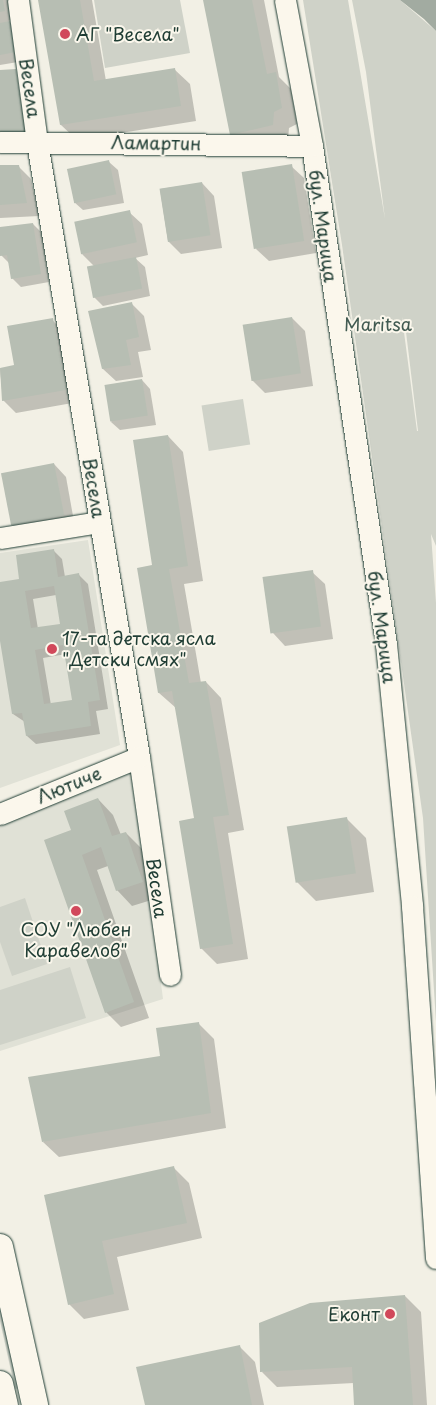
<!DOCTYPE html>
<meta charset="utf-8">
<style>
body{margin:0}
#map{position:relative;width:436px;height:1405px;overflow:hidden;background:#f2f0e5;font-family:"Playpen Sans",sans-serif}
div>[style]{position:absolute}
.built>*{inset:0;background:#e0e1d6}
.green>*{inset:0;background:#cfd2c8;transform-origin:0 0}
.water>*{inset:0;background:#a2aba1}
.shadow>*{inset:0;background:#0003}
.building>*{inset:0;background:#b7beb3;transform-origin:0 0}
.roads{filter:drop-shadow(0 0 1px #1f3d34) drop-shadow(0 0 1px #1f3d34)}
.minor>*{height:21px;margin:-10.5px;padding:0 10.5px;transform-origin:10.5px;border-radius:10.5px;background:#fbf7ec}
.major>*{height:26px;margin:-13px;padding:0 13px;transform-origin:13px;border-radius:13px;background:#fbf7ec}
.dots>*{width:14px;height:14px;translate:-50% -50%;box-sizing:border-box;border:2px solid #fbf7ec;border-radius:50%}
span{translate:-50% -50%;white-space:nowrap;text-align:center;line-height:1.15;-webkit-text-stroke:4px #fbf7ec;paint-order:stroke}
.poi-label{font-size:18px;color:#1f3d34}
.left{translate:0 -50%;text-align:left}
.right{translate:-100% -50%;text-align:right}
.street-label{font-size:18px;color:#1f3d34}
.park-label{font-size:18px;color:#425b52}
</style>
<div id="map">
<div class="built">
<i style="clip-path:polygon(88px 540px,120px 745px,0 788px,0 553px)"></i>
<i style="clip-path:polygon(133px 766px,163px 999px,0 1051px,0 822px)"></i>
</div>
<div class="green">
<i style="clip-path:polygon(94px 0,180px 0,190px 53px,105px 68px)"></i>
<i style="clip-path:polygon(evenodd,303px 0,348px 0,385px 219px,366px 72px,352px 0,400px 0,436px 31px,436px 546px,431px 534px,436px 603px,436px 1022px,423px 818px,342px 245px,303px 0,402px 317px,406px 332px,418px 431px,417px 431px,402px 317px)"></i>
<i style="left:243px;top:399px;width:46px;height:42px;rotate:81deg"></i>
<i style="clip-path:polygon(25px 898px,47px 964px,12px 976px,0 942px,0 907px)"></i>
<i style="clip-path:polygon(70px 967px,86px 1018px,0 1045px,0 990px)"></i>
<i style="clip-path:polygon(0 1300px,18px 1388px,15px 1389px,0 1321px)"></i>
</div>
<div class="water">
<i style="clip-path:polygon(400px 0,436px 0,436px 31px,424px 19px)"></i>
</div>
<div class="shadow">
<i style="clip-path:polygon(0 0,10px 0,13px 20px,8px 21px,19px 32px,24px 61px,0 65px)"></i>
<i style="clip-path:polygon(39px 0,92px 0,106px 81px,174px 69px,190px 84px,196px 121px,77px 140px,61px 125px)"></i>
<i style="clip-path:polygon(205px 0,264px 0,279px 77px,291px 89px,297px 124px,289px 128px,288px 140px,231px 135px)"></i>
<i style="clip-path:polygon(109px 162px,118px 170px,124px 203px,83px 210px,74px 202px)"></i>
<i style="clip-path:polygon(0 166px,18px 166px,31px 179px,39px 216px,0 218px)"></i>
<i style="clip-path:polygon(291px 166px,304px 178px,316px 253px,269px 261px,256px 249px)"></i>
<i style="clip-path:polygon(202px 183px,214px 196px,222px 248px,181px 254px,168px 241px,160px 189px)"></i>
<i style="clip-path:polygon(129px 212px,142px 224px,148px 255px,135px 258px,145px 267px,150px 296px,103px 306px,94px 297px,94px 266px,82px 254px)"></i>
<i style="clip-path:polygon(33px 224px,42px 233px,49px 282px,21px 287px,12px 278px,10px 264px,1px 255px,0 229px)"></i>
<i style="clip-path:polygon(131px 303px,144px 316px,151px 350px,138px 352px,143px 377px,116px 381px,103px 369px,89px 312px)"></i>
<i style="clip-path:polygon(292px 318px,305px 331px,313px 386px,265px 393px,252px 380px)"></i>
<i style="clip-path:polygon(52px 320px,65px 332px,78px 402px,16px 413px,3px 400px,0 369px,15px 366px)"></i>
<i style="clip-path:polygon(142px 380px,150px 389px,156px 425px,120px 430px,111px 422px)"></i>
<i style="clip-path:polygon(168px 436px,183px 452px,203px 581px,184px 584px,201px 683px,206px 682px,221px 698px,244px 830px,228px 833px,248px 959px,217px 964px,201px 948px,196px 819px,176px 708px,159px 693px,153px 566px)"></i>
<i style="clip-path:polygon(54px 464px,66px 477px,75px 527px,24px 537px,11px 524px)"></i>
<i style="clip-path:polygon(evenodd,53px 550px,62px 559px,65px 577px,79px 575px,88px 584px,108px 709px,96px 711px,100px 734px,36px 744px,27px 736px,25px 722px,13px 714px,0 633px,0 583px,21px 580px,53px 550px,56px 595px,61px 625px,38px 629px,33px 599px,56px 595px,53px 550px,66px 654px,73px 701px,51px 705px,43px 658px,66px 654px)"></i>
<i style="clip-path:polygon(312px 572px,325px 584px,333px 639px,285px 646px,273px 633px)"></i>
<i style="clip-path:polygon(98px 799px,113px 815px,121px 835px,126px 833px,142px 849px,158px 898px,132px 906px,117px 890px,108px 866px,97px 870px,149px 1018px,121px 1027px,106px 1012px,72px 831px)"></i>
<i style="clip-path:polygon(346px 818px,366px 838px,374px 892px,316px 901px,297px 882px)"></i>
<i style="clip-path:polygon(198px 1023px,214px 1039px,226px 1128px,59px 1157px,43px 1142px,162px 1057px)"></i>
<i style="clip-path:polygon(174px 1168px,189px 1183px,202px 1238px,117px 1257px,129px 1310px,84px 1319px,69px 1304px,45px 1196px)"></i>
<i style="clip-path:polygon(405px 1296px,421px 1312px,427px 1405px,356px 1405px,354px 1383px,277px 1387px,262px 1372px)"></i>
<i style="clip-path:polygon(239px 1346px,255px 1362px,264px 1405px,146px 1405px)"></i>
</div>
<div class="building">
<i style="clip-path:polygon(0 0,3px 0,5px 11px,0 12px)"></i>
<i style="clip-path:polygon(38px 0,80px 0,94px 81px,175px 68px,181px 106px,60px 125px)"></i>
<i style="clip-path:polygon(203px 0,252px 0,267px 74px,276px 72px,282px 108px,274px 112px,273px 125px,230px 135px)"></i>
<i style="clip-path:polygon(10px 21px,16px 52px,0 55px,0 23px)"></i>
<i style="clip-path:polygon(16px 69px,26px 133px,0 133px,0 70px)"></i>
<i style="left:109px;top:160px;width:35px;height:43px;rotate:78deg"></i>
<i style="left:292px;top:164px;width:78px;height:51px;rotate:81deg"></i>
<i style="clip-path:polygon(0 165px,19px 165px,27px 203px,0 205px)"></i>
<i style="left:202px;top:182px;width:54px;height:43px;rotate:81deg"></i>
<i style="left:130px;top:210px;width:33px;height:57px;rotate:78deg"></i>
<i style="clip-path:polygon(33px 223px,41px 274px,11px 279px,7px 255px,0 256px,0 227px)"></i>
<i style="left:136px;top:257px;width:32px;height:50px;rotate:79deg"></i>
<i style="clip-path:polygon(132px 302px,139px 337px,126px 340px,131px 365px,102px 369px,88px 311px)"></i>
<i style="left:292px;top:317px;width:57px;height:50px;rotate:81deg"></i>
<i style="clip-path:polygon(53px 318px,66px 390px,2px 401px,0 368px,14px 365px,7px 326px)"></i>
<i style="left:142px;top:379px;width:37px;height:38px;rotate:81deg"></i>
<i style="clip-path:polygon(168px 435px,188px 566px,169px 569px,189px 683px,206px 681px,229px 815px,213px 817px,233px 944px,200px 949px,179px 821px,194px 818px,172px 691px,158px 693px,137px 568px,152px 565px,133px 440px)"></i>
<i style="left:54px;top:463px;width:53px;height:54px;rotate:79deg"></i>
<i style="clip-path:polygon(evenodd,54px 549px,58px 577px,79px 573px,100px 700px,88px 702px,91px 726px,26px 736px,22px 713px,12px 714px,0 641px,0 582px,19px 579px,16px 555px,54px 549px,54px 586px,60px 624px,31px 628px,25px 591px,54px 586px,54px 549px,63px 645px,72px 700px,44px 704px,35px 650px,63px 645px)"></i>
<i style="left:313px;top:570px;width:57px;height:51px;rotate:82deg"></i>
<i style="clip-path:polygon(98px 798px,112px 836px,126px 832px,143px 882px,116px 891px,101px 847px,82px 855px,134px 1002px,105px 1013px,44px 840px,71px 830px,64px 811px)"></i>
<i style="left:347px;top:817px;width:57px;height:61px;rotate:81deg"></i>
<i style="clip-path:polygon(199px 1022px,211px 1113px,42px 1142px,28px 1077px,160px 1056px,156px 1028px)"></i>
<i style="clip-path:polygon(174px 1166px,187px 1223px,102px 1241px,114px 1294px,68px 1305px,44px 1195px)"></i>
<i style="clip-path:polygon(405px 1295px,413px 1405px,354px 1405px,352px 1367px,260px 1372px,259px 1323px,310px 1303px)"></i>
<i style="clip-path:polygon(240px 1345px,252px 1405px,145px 1405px,136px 1367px)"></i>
</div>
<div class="roads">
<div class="minor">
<i style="left:18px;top:0;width:143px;rotate:82.4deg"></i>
<i style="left:37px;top:142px;width:623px;rotate:80.58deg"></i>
<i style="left:139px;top:757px;width:220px;rotate:81.9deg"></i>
<i style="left:285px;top:0;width:148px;rotate:79.5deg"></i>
<i style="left:312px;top:146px;width:503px;rotate:81.55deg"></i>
<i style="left:386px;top:644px;width:263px;rotate:84.3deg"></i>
<i style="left:412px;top:906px;width:353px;rotate:86.1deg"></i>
<i style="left:0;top:142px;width:312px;rotate:0.7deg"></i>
<i style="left:0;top:538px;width:100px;rotate:-9.2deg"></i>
<i style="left:0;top:814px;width:150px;rotate:-22.3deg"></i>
</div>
<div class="major">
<i style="left:0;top:1247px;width:162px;rotate:77.5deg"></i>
<i style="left:0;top:1384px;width:22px;rotate:77deg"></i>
</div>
</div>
<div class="dots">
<i style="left:65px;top:34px;background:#d1495b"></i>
<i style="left:52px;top:649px;background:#d1495b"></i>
<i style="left:76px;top:911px;background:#d1495b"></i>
<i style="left:390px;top:1314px;background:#d1495b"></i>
</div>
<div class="poi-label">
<span class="left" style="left:76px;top:34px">АГ "Весела"</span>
<span class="left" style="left:62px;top:649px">17-та детска ясла<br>"Детски смях"</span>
<span style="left:76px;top:940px">СОУ "Любен<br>Каравелов"</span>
<span class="right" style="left:380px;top:1314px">Еконт</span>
</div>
<div class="street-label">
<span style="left:30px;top:88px;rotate:82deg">Весела</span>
<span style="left:156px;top:143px;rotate:1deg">Ламартин</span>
<span style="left:323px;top:226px;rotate:82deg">бул. Марица</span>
<span style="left:94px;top:488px;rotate:81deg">Весела</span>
<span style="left:382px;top:627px;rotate:82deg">бул. Марица</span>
<span style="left:69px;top:785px;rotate:-22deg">Лютиче</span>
<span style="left:157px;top:888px;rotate:82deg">Весела</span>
</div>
<div class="park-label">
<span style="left:378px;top:324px">Maritsa</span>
</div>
</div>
